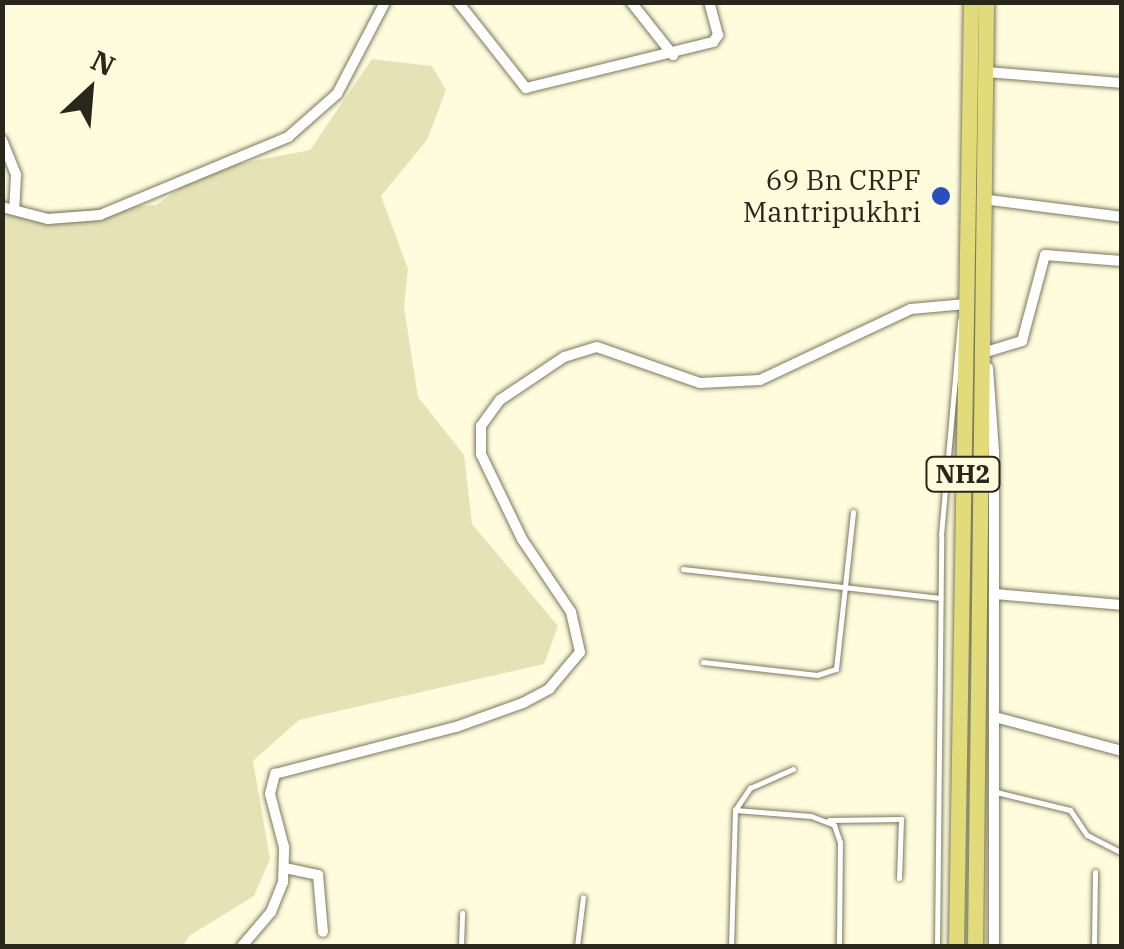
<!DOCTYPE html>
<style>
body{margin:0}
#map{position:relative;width:1124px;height:949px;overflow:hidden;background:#fefcdc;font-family:"IBM Plex Serif",serif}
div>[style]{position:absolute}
.green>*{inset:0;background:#e5e3b6}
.roads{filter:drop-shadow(0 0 2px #7a795c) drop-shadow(0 0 2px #7a795c)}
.service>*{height:5px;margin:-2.5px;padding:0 2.5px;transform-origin:2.5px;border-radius:2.5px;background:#fff}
.minor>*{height:10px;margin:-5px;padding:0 5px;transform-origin:5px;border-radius:5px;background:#fff}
.trunk>*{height:15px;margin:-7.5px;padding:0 7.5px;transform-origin:7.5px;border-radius:7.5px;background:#e2db7a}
.dots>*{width:28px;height:28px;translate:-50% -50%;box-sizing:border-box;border:5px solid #fefcdc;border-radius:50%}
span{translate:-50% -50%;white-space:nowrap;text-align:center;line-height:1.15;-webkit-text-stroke:10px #fefcdc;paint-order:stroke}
.shield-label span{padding:2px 8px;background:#fefcdc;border:2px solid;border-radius:8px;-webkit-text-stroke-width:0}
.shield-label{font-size:25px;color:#28271b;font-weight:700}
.poi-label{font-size:28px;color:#28271b}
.right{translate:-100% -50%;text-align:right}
.frame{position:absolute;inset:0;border:5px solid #28271b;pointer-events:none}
.north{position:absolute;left:40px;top:40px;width:100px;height:100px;-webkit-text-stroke:8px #fefcdc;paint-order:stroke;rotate:26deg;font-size:28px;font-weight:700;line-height:40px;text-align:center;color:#28271b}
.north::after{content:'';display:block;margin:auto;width:35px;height:45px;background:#28271b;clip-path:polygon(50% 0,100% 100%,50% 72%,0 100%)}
</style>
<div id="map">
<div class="green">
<i style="clip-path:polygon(372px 59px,432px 66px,446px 90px,427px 140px,381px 196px,408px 269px,404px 307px,418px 397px,464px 455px,472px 524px,558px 626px,544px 664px,299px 720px,253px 761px,270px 859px,254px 896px,189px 936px,183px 946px,3px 946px,3px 214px,156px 205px,207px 170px,310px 150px)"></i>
</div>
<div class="roads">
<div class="service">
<i style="left:683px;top:569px;width:259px;rotate:6.4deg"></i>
<i style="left:703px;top:662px;width:115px;rotate:6.5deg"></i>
<i style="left:817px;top:675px;width:20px;rotate:-18deg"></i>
<i style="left:836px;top:669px;width:158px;rotate:-83.8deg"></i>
<i style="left:996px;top:792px;width:76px;rotate:13.7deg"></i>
<i style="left:1070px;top:810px;width:30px;rotate:56deg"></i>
<i style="left:1087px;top:835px;width:39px;rotate:27deg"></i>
<i style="left:735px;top:810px;width:76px;rotate:4.5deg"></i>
<i style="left:811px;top:816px;width:25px;rotate:21deg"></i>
<i style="left:834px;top:825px;width:18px;rotate:71deg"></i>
<i style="left:840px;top:842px;width:104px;rotate:90.6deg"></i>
<i style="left:829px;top:820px;width:72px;rotate:-0.8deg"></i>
<i style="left:901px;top:819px;width:59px;rotate:91.9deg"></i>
<i style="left:461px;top:946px;width:33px;rotate:-88deg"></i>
<i style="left:577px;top:946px;width:49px;rotate:-83deg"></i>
<i style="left:731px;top:946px;width:136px;rotate:-88.3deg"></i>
<i style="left:735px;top:810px;width:27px;rotate:-56deg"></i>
<i style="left:750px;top:788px;width:47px;rotate:-23.8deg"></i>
<i style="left:937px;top:946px;width:411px;rotate:-89.4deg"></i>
<i style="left:941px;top:535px;width:216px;rotate:-84.9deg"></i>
<i style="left:1094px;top:946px;width:74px;rotate:-89.2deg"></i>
</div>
<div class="minor">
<i style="left:458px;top:2px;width:110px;rotate:51.7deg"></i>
<i style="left:526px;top:88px;width:193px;rotate:-13.8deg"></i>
<i style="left:713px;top:42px;width:9px;rotate:-54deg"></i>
<i style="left:718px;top:35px;width:34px;rotate:-105deg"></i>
<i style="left:631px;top:2px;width:68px;rotate:51.6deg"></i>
<i style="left:985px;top:72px;width:137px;rotate:4.6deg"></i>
<i style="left:2px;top:140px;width:38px;rotate:68deg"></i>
<i style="left:16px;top:175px;width:35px;rotate:93deg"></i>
<i style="left:982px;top:199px;width:141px;rotate:7.3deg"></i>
<i style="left:2px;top:207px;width:48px;rotate:14.6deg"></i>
<i style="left:48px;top:219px;width:52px;rotate:-4.4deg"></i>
<i style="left:100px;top:215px;width:204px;rotate:-22.5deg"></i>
<i style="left:288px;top:137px;width:65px;rotate:-41.3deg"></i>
<i style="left:337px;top:94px;width:104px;rotate:-62.4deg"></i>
<i style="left:986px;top:352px;width:38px;rotate:-17deg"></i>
<i style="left:1022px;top:341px;width:89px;rotate:-75deg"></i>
<i style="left:1045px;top:255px;width:77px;rotate:4.5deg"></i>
<i style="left:988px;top:368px;width:84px;rotate:85.9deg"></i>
<i style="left:994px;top:452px;width:494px;rotate:90deg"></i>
<i style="left:994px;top:594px;width:128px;rotate:4.9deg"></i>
<i style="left:995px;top:717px;width:131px;rotate:15deg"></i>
<i style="left:285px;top:868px;width:34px;rotate:12deg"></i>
<i style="left:318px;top:875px;width:57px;rotate:85deg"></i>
<i style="left:242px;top:946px;width:45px;rotate:-49.5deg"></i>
<i style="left:271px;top:912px;width:32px;rotate:-68deg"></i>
<i style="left:283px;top:882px;width:35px;rotate:-88deg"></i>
<i style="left:284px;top:847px;width:55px;rotate:-104.8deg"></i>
<i style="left:270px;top:794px;width:21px;rotate:-76deg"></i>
<i style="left:275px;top:774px;width:187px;rotate:-14.6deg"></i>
<i style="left:456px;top:727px;width:71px;rotate:-19.7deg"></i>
<i style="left:523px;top:703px;width:30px;rotate:-28deg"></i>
<i style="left:549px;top:689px;width:48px;rotate:-50deg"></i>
<i style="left:580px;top:652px;width:41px;rotate:-102.7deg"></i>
<i style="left:571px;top:612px;width:88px;rotate:-123.9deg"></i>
<i style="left:522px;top:539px;width:94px;rotate:-115.8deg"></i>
<i style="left:481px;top:454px;width:28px;rotate:-90deg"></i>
<i style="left:481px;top:426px;width:32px;rotate:-54deg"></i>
<i style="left:500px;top:400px;width:77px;rotate:-33.9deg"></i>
<i style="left:564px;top:357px;width:34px;rotate:-17deg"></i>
<i style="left:597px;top:347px;width:109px;rotate:19.3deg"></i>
<i style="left:700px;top:383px;width:60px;rotate:-2.9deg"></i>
<i style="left:760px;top:380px;width:167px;rotate:-25.2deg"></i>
<i style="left:911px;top:309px;width:55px;rotate:-5.2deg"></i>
</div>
<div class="trunk">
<i style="left:956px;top:946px;width:944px;rotate:-89.09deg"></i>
<i style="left:975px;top:946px;width:944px;rotate:-89.33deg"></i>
</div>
</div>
<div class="dots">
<i style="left:941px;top:196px;background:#294ebd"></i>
</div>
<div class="shield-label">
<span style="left:963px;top:474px">NH2</span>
</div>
<div class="poi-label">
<span class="right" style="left:921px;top:196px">69 Bn CRPF<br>Mantripukhri</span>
</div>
<div class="frame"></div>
<div class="north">N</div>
</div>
